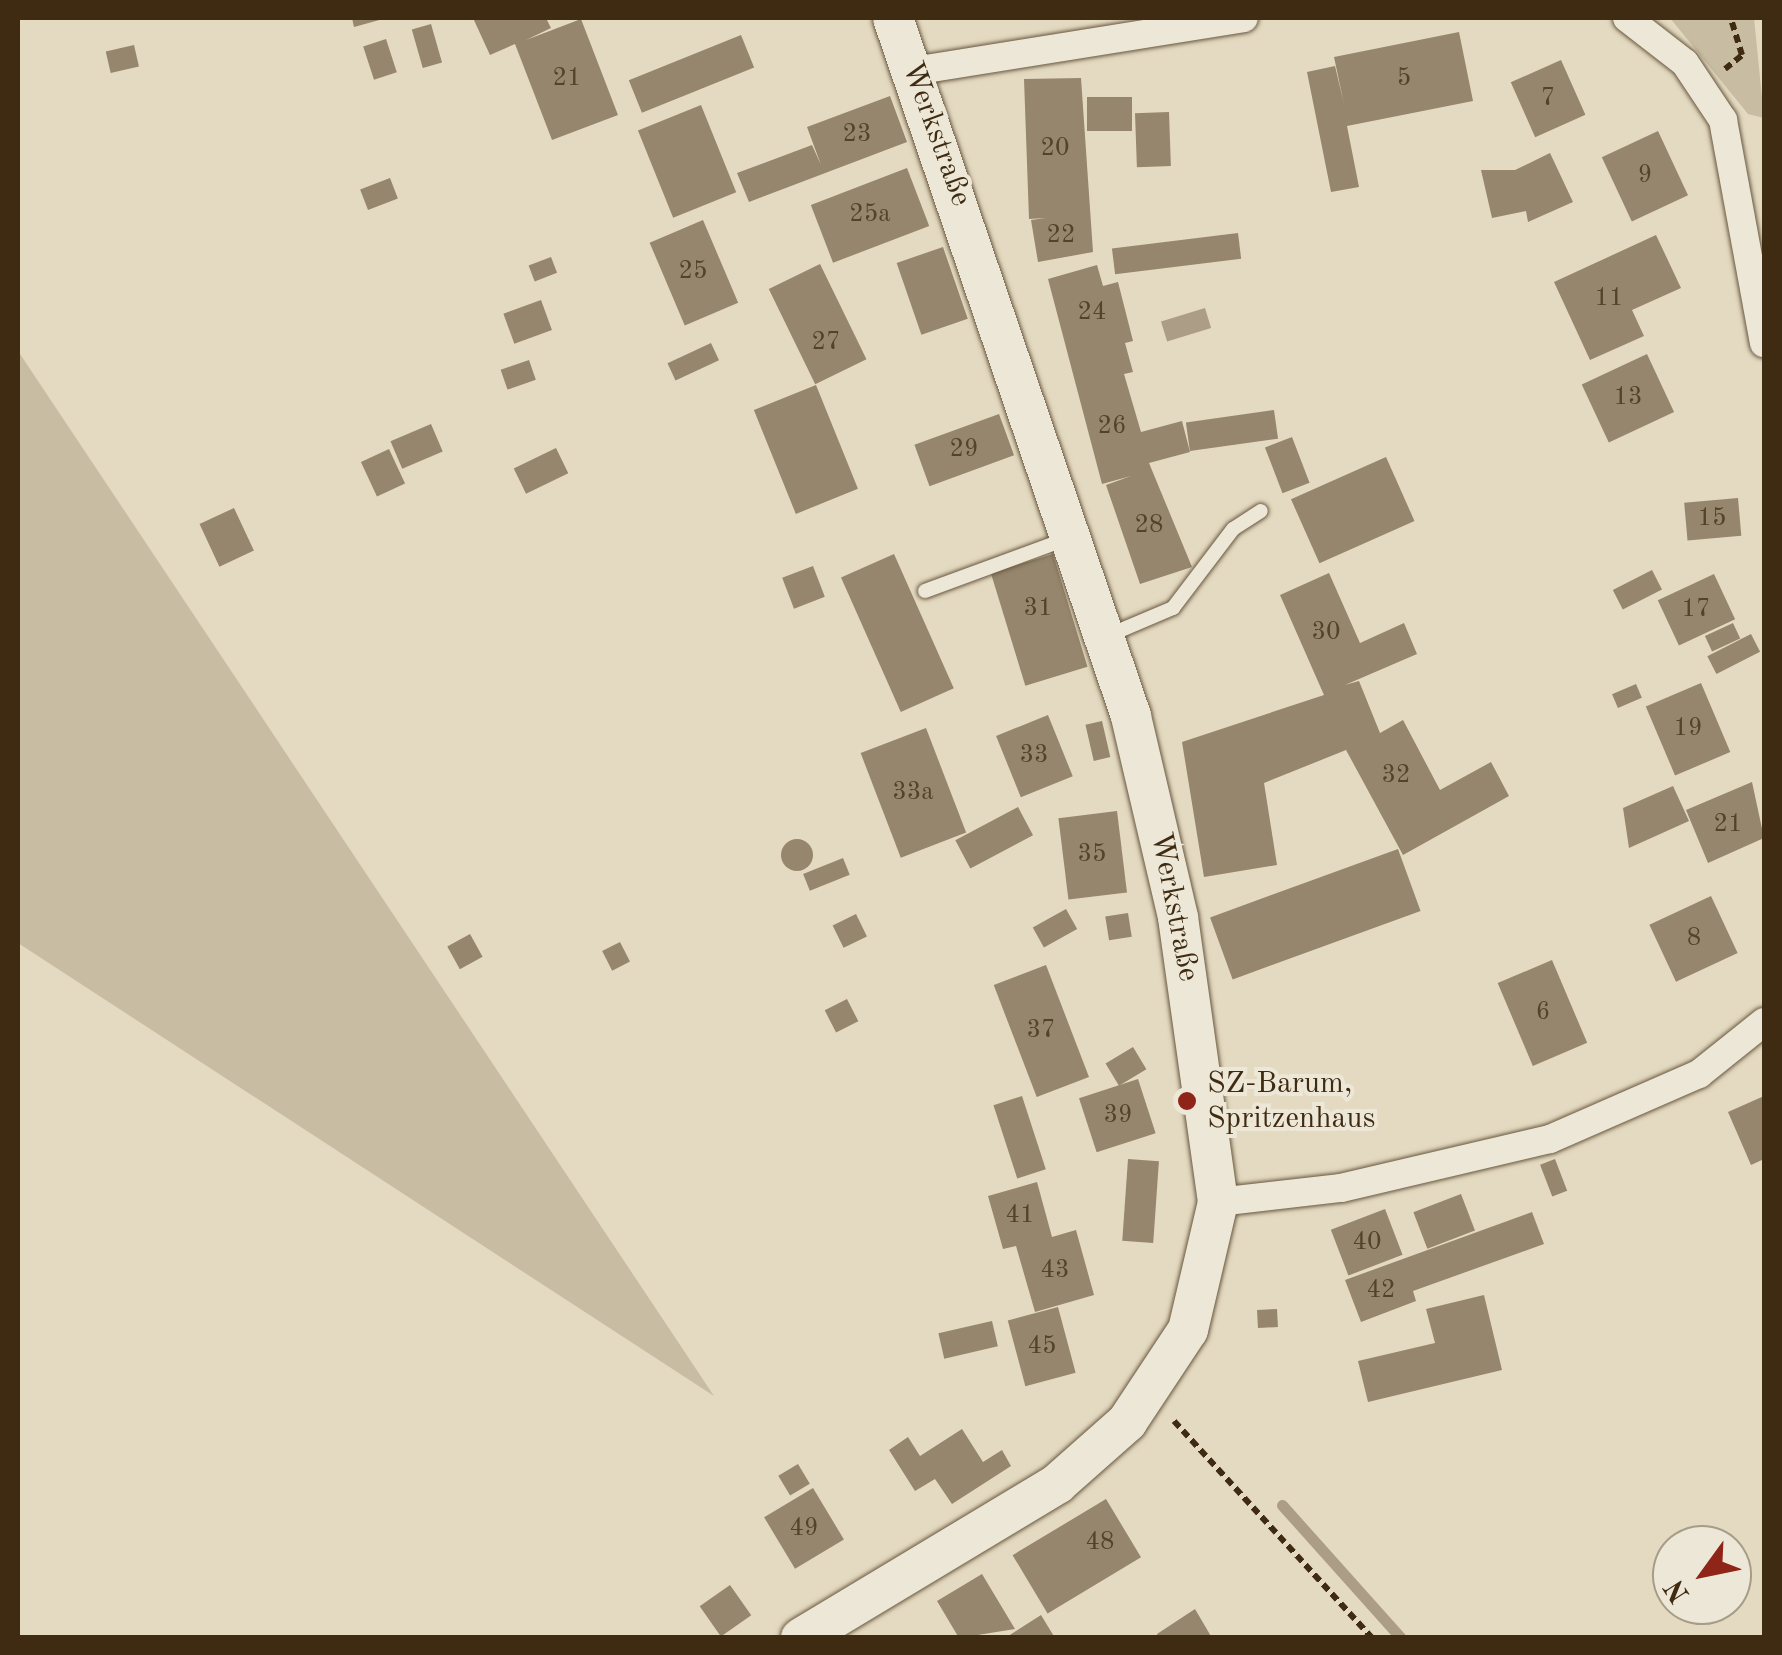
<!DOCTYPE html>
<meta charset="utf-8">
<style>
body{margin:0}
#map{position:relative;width:1782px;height:1655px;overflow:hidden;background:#e4dac1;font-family:"Old Standard TT",serif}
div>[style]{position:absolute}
.green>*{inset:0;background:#c8bca3}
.water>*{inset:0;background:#ac9e86;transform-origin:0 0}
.stream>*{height:11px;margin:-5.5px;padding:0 5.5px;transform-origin:5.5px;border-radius:5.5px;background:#ac9e86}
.building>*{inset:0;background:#95866d;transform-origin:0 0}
.round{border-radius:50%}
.path>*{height:6px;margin-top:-3px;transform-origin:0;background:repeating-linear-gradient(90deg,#3f2b12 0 8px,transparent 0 13px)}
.roads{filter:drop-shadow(0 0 2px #68573e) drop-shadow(0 0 2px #68573e)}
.lane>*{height:14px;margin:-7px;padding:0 7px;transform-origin:7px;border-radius:7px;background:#ede7d7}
.street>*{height:28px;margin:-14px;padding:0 14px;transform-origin:14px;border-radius:14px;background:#ede7d7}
.secondary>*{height:40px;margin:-20px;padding:0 20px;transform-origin:20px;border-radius:20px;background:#ede7d7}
.dots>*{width:28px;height:28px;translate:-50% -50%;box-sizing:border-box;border:5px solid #ede7d7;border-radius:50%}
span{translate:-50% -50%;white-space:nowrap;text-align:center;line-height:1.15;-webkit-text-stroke:8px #ede7d7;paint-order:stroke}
.number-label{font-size:25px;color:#544229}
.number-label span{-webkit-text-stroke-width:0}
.street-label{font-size:30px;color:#3f2b12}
.poi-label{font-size:30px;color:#3f2b12}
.left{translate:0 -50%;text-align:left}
.frame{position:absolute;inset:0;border:20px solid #3f2b12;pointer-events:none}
.north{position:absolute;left:1652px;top:1525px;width:100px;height:100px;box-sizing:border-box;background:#ede7d7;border:2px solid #a79c88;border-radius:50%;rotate:237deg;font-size:28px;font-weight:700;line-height:40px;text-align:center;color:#3f2b12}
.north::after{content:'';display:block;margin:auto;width:35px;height:45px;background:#8f2418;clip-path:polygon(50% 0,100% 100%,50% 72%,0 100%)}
</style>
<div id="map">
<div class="green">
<i style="clip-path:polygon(1670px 18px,1754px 18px,1764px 118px,1748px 114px)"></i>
<i style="clip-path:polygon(18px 351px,714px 1396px,18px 943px)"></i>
</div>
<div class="water">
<i style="left:1205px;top:308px;width:21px;height:46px;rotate:73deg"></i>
</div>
<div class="stream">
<i style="left:1282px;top:1505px;width:178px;rotate:48.2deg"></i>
</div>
<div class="building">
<i style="clip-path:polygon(352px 18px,383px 18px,383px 19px,354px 27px)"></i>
<i style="clip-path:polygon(473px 18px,546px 18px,551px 28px,526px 40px,581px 19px,618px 115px,552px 140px,515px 44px,490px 55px)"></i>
<i style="left:431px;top:24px;width:40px;height:20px;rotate:74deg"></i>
<i style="clip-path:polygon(1459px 32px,1473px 101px,1347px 126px,1359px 187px,1331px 192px,1307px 72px,1335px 66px,1344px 104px,1334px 57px)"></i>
<i style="left:741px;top:35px;width:35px;height:121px;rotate:68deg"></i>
<i style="left:386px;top:39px;width:35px;height:24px;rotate:72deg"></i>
<i style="left:134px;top:45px;width:22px;height:29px;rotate:77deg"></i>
<i style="left:1561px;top:60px;width:60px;height:55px;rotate:66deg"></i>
<i style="clip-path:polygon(1081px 78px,1093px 252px,1038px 262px,1031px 220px,1046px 218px,1029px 219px,1024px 79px)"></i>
<i style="clip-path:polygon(890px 96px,907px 142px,749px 202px,737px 173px,812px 145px,821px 165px,807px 127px)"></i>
<i style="left:1087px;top:97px;width:45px;height:34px"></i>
<i style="left:701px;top:105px;width:94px;height:68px;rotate:68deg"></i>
<i style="left:1169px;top:112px;width:54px;height:34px;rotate:88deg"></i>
<i style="left:1658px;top:131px;width:71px;height:62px;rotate:65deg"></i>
<i style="clip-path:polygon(1550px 153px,1573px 202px,1528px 222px,1526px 211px,1492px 218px,1481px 170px,1515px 170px)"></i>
<i style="left:907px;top:168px;width:62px;height:103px;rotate:69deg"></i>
<i style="left:390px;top:178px;width:22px;height:32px;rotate:69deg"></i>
<i style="left:703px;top:220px;width:90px;height:58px;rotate:67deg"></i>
<i style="left:1238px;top:233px;width:26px;height:127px;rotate:83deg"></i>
<i style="clip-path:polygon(1656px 235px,1681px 288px,1632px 310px,1644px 336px,1590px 360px,1554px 282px)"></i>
<i style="left:943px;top:247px;width:76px;height:49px;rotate:71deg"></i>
<i style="left:551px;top:257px;width:17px;height:24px;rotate:69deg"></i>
<i style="left:820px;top:264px;width:106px;height:57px;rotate:64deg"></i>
<i style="clip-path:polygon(1097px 265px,1103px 286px,1118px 282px,1133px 341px,1125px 343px,1133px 372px,1124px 374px,1141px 432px,1182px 421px,1190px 452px,1149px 463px,1192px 567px,1140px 584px,1106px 485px,1131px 476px,1102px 484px,1048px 279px)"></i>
<i style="left:541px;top:300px;width:32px;height:40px;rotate:70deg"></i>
<i style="left:711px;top:343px;width:19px;height:48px;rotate:65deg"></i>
<i style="left:1647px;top:354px;width:64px;height:72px;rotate:65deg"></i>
<i style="left:529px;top:360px;width:21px;height:30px;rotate:71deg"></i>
<i style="left:816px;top:385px;width:112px;height:67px;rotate:68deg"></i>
<i style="left:1274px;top:410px;width:29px;height:89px;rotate:82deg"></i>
<i style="left:999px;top:414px;width:44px;height:90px;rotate:70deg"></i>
<i style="left:431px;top:424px;width:30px;height:44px;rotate:67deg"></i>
<i style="left:1292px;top:437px;width:49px;height:29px;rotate:69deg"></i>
<i style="left:556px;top:448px;width:28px;height:47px;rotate:64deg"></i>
<i style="left:389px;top:449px;width:38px;height:31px;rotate:65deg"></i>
<i style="left:1386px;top:457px;width:70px;height:104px;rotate:66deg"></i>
<i style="left:1738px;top:498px;width:38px;height:54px;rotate:85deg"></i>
<i style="left:234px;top:508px;width:47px;height:38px;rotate:65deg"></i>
<i style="left:894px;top:554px;width:147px;height:58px;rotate:66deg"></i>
<i style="left:1053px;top:554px;width:118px;height:65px;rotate:73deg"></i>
<i style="left:813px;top:566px;width:33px;height:33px;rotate:69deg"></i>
<i style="left:1652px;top:570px;width:22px;height:44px;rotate:63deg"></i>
<i style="clip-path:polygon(1329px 573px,1360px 643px,1404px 623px,1417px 654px,1345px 685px,1359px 681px,1380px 733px,1403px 720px,1440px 790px,1491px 762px,1509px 796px,1403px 855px,1346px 750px,1264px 783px,1277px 865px,1204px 877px,1182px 742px,1324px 695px,1280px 595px)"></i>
<i style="left:1714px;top:574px;width:50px;height:62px;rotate:65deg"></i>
<i style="left:1733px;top:623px;width:17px;height:31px;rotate:65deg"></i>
<i style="left:1751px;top:634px;width:20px;height:49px;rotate:63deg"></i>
<i style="left:1701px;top:683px;width:75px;height:60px;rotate:67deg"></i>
<i style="left:1636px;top:684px;width:15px;height:26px;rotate:67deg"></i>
<i style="left:1048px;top:715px;width:66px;height:56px;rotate:68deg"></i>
<i style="left:1102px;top:721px;width:37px;height:17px;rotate:77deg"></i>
<i style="left:926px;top:728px;width:112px;height:70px;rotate:69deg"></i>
<i style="clip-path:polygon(1752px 782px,1764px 838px,1708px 863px,1686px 810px)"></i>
<i style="clip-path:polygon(1673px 786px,1689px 821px,1629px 848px,1623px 808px)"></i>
<i style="left:1018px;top:807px;width:32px;height:71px;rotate:62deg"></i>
<i style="left:1117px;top:811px;width:82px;height:59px;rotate:83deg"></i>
<i class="round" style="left:781px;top:839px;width:32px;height:32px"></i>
<i style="left:1398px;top:849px;width:66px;height:200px;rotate:70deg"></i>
<i style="left:843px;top:858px;width:18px;height:43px;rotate:68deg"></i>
<i style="left:1711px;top:896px;width:63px;height:68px;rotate:65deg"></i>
<i style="left:1066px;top:909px;width:23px;height:38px;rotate:61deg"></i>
<i style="left:1128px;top:913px;width:24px;height:23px;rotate:81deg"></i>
<i style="left:856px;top:914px;width:25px;height:26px;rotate:64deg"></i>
<i style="left:470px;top:934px;width:26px;height:26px;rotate:61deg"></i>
<i style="left:620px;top:942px;width:22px;height:20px;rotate:63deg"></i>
<i style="left:1552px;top:960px;width:90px;height:59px;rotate:67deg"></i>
<i style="left:1046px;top:965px;width:120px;height:56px;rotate:69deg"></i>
<i style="left:847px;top:999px;width:25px;height:25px;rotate:63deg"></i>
<i style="left:1133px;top:1047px;width:26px;height:32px;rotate:59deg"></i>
<i style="left:1138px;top:1079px;width:57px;height:62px;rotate:72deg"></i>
<i style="left:1022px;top:1096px;width:77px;height:30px;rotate:72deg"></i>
<i style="clip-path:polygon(1764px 1096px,1764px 1159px,1751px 1165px,1728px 1112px)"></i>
<i style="left:1128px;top:1159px;width:31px;height:82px;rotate:4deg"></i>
<i style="left:1555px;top:1159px;width:34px;height:16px;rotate:69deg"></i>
<i style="clip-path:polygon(1037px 1182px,1052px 1237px,1076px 1230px,1094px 1295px,1035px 1312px,1016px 1246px,1003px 1249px,988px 1196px)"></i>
<i style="left:1461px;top:1194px;width:39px;height:51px;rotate:69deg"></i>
<i style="left:1385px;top:1209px;width:49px;height:58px;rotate:69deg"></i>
<i style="clip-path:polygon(1532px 1212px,1544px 1244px,1413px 1291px,1416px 1301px,1361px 1322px,1345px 1280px)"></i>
<i style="clip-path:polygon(1484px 1295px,1502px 1370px,1368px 1402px,1358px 1361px,1435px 1343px,1426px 1309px)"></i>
<i style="left:1058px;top:1307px;width:68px;height:52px;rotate:75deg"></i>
<i style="left:1277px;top:1309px;width:18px;height:20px;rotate:87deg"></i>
<i style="left:992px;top:1321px;width:26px;height:55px;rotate:77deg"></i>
<i style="clip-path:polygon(962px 1429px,983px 1462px,1002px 1450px,1011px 1466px,952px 1504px,935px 1479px,915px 1491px,889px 1450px,908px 1437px,920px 1456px)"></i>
<i style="left:798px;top:1464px;width:23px;height:23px;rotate:59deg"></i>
<i style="left:813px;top:1488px;width:60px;height:57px;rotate:59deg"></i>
<i style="left:1106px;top:1499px;width:68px;height:109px;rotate:59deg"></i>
<i style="clip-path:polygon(982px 1574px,1015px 1629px,959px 1638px,937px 1601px)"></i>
<i style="left:730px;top:1585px;width:37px;height:37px;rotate:55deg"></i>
<i style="clip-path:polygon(1195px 1609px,1212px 1638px,1158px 1638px,1157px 1634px)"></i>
<i style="clip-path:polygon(1041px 1615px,1055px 1638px,1005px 1638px)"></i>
</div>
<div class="path">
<i style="left:1725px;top:69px;width:22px;rotate:-39deg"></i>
<i style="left:1742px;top:55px;width:39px;rotate:-107deg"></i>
<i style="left:1174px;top:1421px;width:294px;rotate:47.6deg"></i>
</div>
<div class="roads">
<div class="lane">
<i style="left:925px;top:591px;width:150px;rotate:-20.2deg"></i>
<i style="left:1107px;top:636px;width:72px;rotate:-23deg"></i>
<i style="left:1173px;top:608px;width:99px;rotate:-52.8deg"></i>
<i style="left:1233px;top:529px;width:33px;rotate:-33deg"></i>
</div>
<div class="street">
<i style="left:1627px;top:18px;width:73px;rotate:37.8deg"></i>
<i style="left:1685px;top:63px;width:69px;rotate:56.3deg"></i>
<i style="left:1723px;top:120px;width:227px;rotate:79.6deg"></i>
<i style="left:913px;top:71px;width:335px;rotate:-9.1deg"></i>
<i style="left:1218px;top:1202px;width:124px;rotate:-6.5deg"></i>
<i style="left:1341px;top:1188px;width:215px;rotate:-13.2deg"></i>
<i style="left:1550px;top:1139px;width:163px;rotate:-23.6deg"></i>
<i style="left:1699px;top:1074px;width:83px;rotate:-38.7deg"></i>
</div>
<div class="secondary">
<i style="left:801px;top:1638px;width:299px;rotate:-31deg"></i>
<i style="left:1057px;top:1484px;width:94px;rotate:-41.5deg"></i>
<i style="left:1127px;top:1422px;width:110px;rotate:-56.5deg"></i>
<i style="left:1188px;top:1330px;width:131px;rotate:-76.8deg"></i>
<i style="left:1218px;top:1202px;width:288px;rotate:-98deg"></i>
<i style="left:1178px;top:917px;width:206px;rotate:-103.2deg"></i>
<i style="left:1131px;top:716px;width:737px;rotate:-108.83deg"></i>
</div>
</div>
<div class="dots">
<i style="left:1187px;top:1101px;background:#8f2418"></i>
</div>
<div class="number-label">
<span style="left:567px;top:79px">21</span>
<span style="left:1404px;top:79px">5</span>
<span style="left:1548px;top:99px">7</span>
<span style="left:857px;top:135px">23</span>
<span style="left:1055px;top:149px">20</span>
<span style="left:1645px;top:176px">9</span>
<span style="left:870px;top:215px">25a</span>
<span style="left:1061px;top:236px">22</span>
<span style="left:693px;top:272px">25</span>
<span style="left:1609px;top:299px">11</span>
<span style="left:1092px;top:313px">24</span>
<span style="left:826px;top:343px">27</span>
<span style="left:1628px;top:398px">13</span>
<span style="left:1112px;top:427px">26</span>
<span style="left:964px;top:450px">29</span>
<span style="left:1712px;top:519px">15</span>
<span style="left:1149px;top:526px">28</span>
<span style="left:1038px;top:609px">31</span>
<span style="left:1696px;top:610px">17</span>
<span style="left:1326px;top:633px">30</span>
<span style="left:1688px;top:729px">19</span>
<span style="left:1034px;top:756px">33</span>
<span style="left:1396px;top:776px">32</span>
<span style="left:913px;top:793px">33a</span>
<span style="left:1728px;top:825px">21</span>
<span style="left:1092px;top:855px">35</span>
<span style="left:1694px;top:939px">8</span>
<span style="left:1543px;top:1013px">6</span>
<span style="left:1041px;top:1031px">37</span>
<span style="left:1118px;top:1116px">39</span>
<span style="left:1020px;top:1216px">41</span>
<span style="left:1367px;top:1243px">40</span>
<span style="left:1055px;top:1271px">43</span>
<span style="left:1381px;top:1291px">42</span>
<span style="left:1042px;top:1347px">45</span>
<span style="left:804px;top:1529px">49</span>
<span style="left:1100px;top:1543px">48</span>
</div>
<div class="street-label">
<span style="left:936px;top:134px;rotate:70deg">Werkstraße</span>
<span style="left:1174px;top:907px;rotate:79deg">Werkstraße</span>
</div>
<div class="poi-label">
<span class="left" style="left:1207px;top:1101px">SZ-Barum,<br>Spritzenhaus</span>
</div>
<div class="frame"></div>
<div class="north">N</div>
</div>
